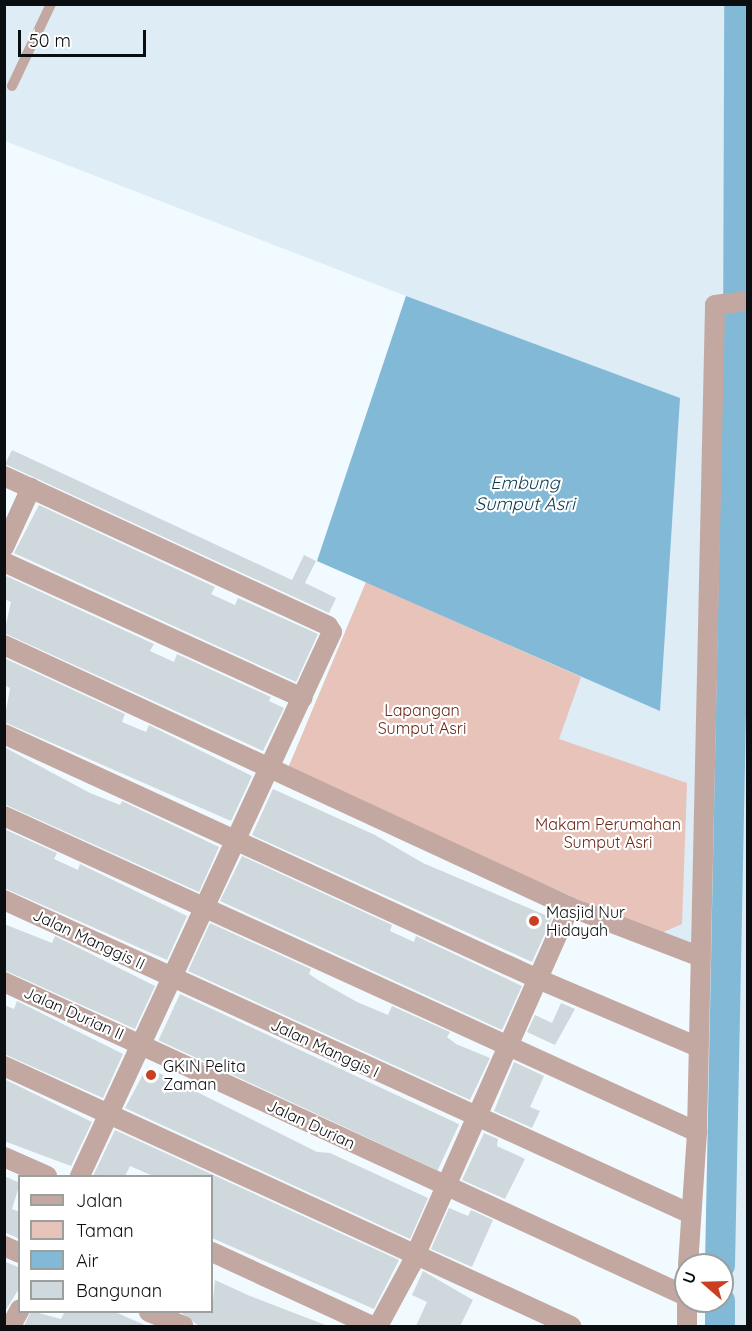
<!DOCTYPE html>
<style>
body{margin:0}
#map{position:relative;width:752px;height:1331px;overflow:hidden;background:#f1faff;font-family:Quicksand,sans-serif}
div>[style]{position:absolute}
.built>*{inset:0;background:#ddecf5}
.green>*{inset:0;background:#e8c3ba}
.water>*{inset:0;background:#81b9d7}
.river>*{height:30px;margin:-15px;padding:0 15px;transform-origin:15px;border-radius:15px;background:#81b9d7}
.building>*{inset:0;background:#cfd8dd;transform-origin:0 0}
.service>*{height:10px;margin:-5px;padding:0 5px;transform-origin:5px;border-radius:5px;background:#c3a8a2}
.minor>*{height:20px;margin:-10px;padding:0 10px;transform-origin:10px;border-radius:10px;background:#c3a8a2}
.dots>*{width:16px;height:16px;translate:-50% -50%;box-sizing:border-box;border:3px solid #fff;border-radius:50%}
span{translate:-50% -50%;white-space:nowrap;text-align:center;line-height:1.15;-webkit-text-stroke:4.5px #fff;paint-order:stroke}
.park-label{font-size:16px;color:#6d2719}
.poi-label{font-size:16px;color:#0b0e10}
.left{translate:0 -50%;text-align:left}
.street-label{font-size:16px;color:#0b0e10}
.water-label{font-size:18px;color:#0b3b50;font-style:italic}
.frame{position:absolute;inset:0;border:6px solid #0b0e10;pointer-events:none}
.legend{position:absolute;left:18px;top:1175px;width:195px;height:138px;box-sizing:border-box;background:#fff;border:2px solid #9d9f9f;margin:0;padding:8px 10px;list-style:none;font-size:18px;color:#0b0e10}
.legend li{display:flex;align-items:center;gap:12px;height:30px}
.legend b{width:30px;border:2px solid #9d9f9f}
.north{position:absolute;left:674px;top:1253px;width:60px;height:60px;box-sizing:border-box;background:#fff;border:2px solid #9d9f9f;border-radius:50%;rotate:290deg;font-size:16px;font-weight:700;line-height:24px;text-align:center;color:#0b0e10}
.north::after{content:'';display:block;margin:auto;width:21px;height:27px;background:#ca3f22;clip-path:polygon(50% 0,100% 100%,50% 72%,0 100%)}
.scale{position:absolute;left:18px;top:30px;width:128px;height:27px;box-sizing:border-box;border:3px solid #0b0e10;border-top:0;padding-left:8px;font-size:18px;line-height:21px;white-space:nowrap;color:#0b0e10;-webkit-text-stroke:4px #fff;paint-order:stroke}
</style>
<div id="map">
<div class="built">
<i style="clip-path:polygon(4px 5px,747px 5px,747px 1326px,705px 1326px,706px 1301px,722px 1301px,722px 1265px,706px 1265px,710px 961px,286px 773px,366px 582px,317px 561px,406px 296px,5px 141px)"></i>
</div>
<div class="green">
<i style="clip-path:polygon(366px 582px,581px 677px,559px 739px,687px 783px,682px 924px,659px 934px,286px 773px)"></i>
</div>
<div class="water">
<i style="clip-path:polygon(406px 296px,680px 398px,660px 711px,317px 561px)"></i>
</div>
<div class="river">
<i style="left:720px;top:1265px;width:905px;rotate:-88.86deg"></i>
<i style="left:738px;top:360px;width:356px;rotate:-89.8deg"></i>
<i style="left:720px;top:1326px;width:25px;rotate:-90deg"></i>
</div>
<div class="building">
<i style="clip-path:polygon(12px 450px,292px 580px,304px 555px,316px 561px,305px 583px,336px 598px,329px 613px,5px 464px)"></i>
<i style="clip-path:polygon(39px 505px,215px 587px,211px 594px,235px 605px,238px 598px,318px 634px,296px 682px,14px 553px)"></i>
<i style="clip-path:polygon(4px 575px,154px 644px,150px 651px,174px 662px,177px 654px,271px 697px,269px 701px,284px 708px,263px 751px,4px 633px,11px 602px,4px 599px)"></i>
<i style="clip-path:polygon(4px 658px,125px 714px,122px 722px,146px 732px,149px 725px,252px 776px,231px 821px,4px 722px,10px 688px,4px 685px)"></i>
<i style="clip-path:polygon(4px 747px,90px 793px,120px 805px,122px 801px,219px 847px,199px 892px,4px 804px)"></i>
<i style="clip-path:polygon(273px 789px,375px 835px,423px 863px,552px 918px,532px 962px,252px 835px)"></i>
<i style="clip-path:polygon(4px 829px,57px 853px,54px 859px,78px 870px,80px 864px,187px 916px,167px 960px,4px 888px)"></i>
<i style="clip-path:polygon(242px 856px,392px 925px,390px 931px,414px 942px,416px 936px,522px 986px,502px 1030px,220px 901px)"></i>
<i style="clip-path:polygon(210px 923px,311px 969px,309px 974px,318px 980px,357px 1002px,388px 1015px,392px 1006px,450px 1032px,447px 1037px,456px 1044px,490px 1058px,470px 1100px,188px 971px)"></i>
<i style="clip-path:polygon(4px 924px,52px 943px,55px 936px,155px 986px,135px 1029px,4px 970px)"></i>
<i style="left:180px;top:994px;width:308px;height:51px;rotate:25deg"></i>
<i style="clip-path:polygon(17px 1001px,123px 1054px,103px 1098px,4px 1054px,4px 1005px,14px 1009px)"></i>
<i style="clip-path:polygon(561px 1003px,575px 1009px,555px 1045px,527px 1032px,535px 1015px,552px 1023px)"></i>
<i style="clip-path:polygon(514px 1062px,544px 1076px,530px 1107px,540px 1111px,532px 1128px,494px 1111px)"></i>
<i style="clip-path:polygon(147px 1067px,317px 1152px,330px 1153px,428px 1198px,410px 1239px,125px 1108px)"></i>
<i style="clip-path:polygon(4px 1079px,92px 1122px,71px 1166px,4px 1141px)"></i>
<i style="clip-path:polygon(115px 1130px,399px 1260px,374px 1309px,212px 1238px,212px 1176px,153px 1176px,130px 1166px,125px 1176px,93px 1176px)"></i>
<i style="clip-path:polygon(484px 1133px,498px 1139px,497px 1146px,525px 1159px,505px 1199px,462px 1180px)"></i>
<i style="clip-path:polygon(4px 1176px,20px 1183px,12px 1209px,20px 1212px,20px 1239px,4px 1232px)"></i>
<i style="clip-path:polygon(449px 1208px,468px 1216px,471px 1210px,493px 1220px,472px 1267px,431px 1249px)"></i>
<i style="clip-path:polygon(4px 1261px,20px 1268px,20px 1287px,4px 1313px)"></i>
<i style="clip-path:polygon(423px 1271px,473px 1300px,460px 1326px,416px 1326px,427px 1302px,412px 1295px)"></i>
<i style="clip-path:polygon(215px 1280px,250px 1296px,328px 1326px,199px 1326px,179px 1311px,212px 1311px)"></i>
<i style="clip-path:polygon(31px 1311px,61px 1319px,65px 1311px,115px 1312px,147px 1326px,24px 1326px)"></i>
</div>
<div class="service">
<i style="left:12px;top:86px;width:91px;rotate:-64.6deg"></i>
</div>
<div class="minor">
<i style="left:4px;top:476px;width:357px;rotate:24.8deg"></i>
<i style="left:328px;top:626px;width:7px;rotate:56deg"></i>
<i style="left:332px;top:632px;width:600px;rotate:114.86deg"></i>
<i style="left:4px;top:547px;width:65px;rotate:-65.4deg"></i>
<i style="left:4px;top:562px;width:328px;rotate:24.5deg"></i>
<i style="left:4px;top:645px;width:624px;rotate:24.84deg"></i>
<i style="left:570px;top:907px;width:137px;rotate:20.9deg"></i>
<i style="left:4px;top:734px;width:588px;rotate:24.65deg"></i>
<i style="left:538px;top:979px;width:174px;rotate:23deg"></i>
<i style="left:4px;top:816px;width:762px;rotate:24.51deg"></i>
<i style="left:4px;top:900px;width:755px;rotate:24.56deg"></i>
<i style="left:4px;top:982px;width:751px;rotate:24.72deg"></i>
<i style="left:4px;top:1066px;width:624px;rotate:24.63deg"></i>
<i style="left:4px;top:1157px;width:47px;rotate:23.8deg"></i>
<i style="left:4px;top:1246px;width:17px;rotate:24deg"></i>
<i style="left:212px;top:1252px;width:176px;rotate:24.8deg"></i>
<i style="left:688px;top:1265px;width:133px;rotate:-86.1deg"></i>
<i style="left:697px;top:1132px;width:827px;rotate:-88.75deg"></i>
<i style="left:715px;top:305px;width:33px;rotate:-7deg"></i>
<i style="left:687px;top:1301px;width:25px;rotate:90deg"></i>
<i style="left:149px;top:1312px;width:37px;rotate:22deg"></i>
<i style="left:11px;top:1326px;width:19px;rotate:-62deg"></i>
<i style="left:378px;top:1326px;width:69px;rotate:-61.6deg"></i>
<i style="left:411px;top:1265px;width:392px;rotate:-66.1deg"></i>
</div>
<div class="dots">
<i style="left:534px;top:921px;background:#ca3f22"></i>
<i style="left:151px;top:1075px;background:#ca3f22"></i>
</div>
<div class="park-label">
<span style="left:422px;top:719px">Lapangan<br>Sumput Asri</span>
<span style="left:608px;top:833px">Makam Perumahan<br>Sumput Asri</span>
</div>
<div class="poi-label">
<span class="left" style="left:546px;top:921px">Masjid Nur<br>Hidayah</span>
<span class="left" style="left:163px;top:1075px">GKIN Pelita<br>Zaman</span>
</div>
<div class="street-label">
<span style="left:89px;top:939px;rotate:25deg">Jalan Manggis II</span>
<span style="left:74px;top:1013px;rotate:24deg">Jalan Durian II</span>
<span style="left:325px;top:1048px;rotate:25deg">Jalan Manggis I</span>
<span style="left:311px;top:1124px;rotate:25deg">Jalan Durian</span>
</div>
<div class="water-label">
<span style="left:525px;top:494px">Embung<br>Sumput Asri</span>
</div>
<div class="frame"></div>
<ul class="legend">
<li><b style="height:8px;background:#c3a8a2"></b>Jalan</li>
<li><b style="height:16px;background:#e8c3ba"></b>Taman</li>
<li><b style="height:16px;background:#81b9d7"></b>Air</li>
<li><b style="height:16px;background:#cfd8dd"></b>Bangunan</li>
</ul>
<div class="north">U</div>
<div class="scale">50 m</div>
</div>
